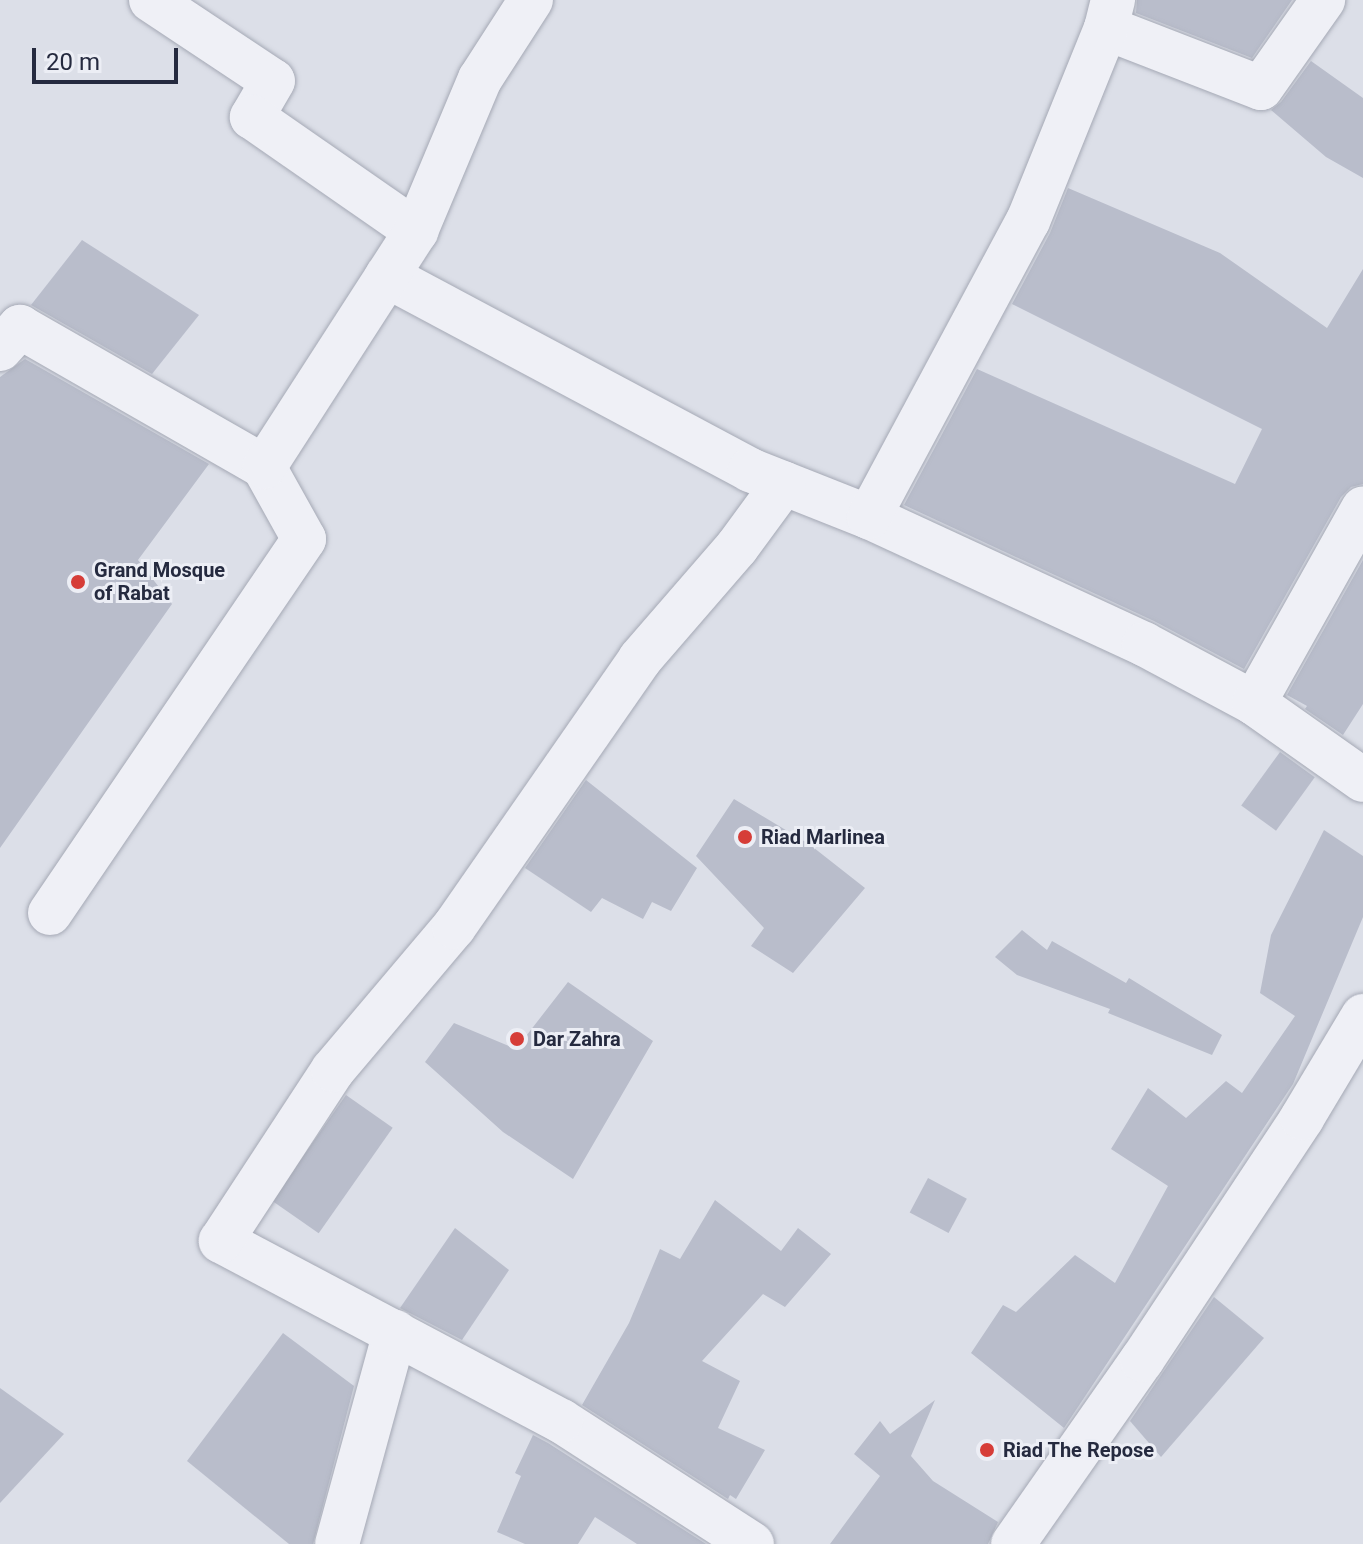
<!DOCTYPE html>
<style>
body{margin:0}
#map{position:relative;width:1363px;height:1544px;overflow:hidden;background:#dcdfe8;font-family:Roboto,sans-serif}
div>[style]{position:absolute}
.building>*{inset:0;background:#b9bdcb;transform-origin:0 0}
.roads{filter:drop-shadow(0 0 2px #a5a9b5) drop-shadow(0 0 2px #a5a9b5)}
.minor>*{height:44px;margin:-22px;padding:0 22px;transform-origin:22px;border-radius:22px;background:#eff0f6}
.dots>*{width:22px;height:22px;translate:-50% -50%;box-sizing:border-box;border:4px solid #eceef5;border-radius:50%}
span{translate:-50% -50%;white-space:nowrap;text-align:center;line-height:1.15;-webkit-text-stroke:6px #eceef5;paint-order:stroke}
.poi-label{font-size:20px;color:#252a3f;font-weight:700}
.left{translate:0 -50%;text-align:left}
.scale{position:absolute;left:32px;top:48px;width:146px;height:36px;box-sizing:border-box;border:4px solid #252a3f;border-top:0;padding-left:10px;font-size:24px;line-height:28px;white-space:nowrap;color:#252a3f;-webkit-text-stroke:6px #eceef5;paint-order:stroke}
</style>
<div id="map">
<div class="building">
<i style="clip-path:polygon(1137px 0,1292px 0,1252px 58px,1136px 13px)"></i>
<i style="clip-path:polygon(1311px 61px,1363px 98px,1363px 178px,1326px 157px,1271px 110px,1281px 102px)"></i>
<i style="clip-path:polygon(1068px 188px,1220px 253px,1327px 328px,1363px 269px,1363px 484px,1351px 487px,1341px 497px,1244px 669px,1154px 621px,904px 505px,977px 369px,1235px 484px,1262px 429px,1012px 304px,1050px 233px)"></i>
<i style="clip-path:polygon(82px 240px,199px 315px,152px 374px,31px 305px)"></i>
<i style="clip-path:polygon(25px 359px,209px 464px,138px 560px,172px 604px,0 848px,0 377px)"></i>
<i style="clip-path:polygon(1363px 560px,1363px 704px,1343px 735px,1305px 709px,1307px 706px,1287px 695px)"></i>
<i style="left:1280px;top:752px;width:43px;height:66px;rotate:36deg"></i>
<i style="clip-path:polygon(586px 780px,697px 868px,671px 911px,652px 902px,643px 919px,602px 898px,591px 912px,525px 868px)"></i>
<i style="clip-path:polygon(734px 799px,809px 844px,865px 888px,793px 973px,751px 946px,764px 928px,696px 856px)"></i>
<i style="clip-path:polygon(1324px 830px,1363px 856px,1363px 917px,1293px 1084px,1064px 1428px,971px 1353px,1003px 1305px,1016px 1312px,1075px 1255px,1115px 1283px,1168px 1186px,1111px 1149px,1148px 1088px,1186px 1118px,1226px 1081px,1242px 1093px,1295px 1016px,1260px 993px,1271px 935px)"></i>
<i style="clip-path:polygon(1022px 930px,1047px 950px,1052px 941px,1126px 983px,1129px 978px,1222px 1035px,1212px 1055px,1108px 1013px,1110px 1009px,1017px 975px,995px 957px)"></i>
<i style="clip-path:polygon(568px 982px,653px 1041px,573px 1179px,503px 1132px,425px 1062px,454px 1023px,516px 1049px)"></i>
<i style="left:346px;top:1095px;width:57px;height:129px;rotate:35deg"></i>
<i style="left:928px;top:1178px;width:44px;height:39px;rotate:28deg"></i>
<i style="clip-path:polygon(715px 1200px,781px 1251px,798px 1228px,831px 1254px,785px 1307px,763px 1294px,702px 1361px,740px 1381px,718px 1428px,765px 1450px,736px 1499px,730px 1495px,728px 1499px,582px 1405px,629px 1323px,660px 1249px,680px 1259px)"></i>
<i style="clip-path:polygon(455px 1228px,509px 1270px,462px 1340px,400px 1308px)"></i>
<i style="clip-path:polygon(1214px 1297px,1264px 1338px,1161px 1457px,1130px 1421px)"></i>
<i style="clip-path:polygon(283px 1333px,354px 1386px,313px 1544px,289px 1544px,187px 1461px)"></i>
<i style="clip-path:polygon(0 1388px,64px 1434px,0 1503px)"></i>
<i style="clip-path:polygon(935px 1400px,911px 1456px,933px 1481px,998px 1522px,988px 1544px,830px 1544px,880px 1476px,854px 1454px,880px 1421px,890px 1434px)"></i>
<i style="clip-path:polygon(533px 1435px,548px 1443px,706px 1544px,637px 1544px,595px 1517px,578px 1544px,525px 1544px,497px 1532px,521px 1476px,515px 1473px)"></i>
</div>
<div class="roads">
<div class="minor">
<i style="left:151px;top:0;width:146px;rotate:33.6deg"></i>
<i style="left:273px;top:81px;width:42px;rotate:120.3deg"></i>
<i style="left:252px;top:117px;width:200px;rotate:34.8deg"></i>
<i style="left:1106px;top:28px;width:166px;rotate:21.2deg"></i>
<i style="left:1261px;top:88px;width:108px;rotate:-54.8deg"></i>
<i style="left:387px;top:276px;width:412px;rotate:28.1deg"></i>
<i style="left:750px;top:470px;width:128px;rotate:21.6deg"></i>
<i style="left:869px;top:517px;width:303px;rotate:24.8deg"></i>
<i style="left:1144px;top:644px;width:125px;rotate:28.2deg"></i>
<i style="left:1254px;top:703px;width:133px;rotate:35.2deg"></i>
<i style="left:0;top:349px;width:30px;rotate:-48deg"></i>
<i style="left:20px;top:327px;width:281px;rotate:29.8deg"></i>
<i style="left:869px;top:517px;width:336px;rotate:-61.8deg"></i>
<i style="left:1028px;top:221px;width:208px;rotate:-68deg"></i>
<i style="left:1106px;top:28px;width:29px;rotate:-76deg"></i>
<i style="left:1254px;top:703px;width:223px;rotate:-60.7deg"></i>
<i style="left:50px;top:913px;width:452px;rotate:-55.8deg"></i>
<i style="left:304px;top:539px;width:82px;rotate:-119.1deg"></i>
<i style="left:264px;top:467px;width:281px;rotate:-57.2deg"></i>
<i style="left:416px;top:231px;width:165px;rotate:-67.2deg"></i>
<i style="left:480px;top:79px;width:94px;rotate:-57.2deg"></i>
<i style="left:337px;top:1544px;width:220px;rotate:-74.7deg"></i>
<i style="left:752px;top:1544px;width:227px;rotate:-147.2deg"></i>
<i style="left:561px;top:1421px;width:385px;rotate:-152.1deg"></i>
<i style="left:221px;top:1241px;width:204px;rotate:-56.8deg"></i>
<i style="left:333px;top:1070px;width:187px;rotate:-49.8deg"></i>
<i style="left:454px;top:927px;width:326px;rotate:-55.2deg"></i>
<i style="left:640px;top:659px;width:148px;rotate:-49.1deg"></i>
<i style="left:737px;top:547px;width:79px;rotate:-53.7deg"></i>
<i style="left:1013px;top:1544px;width:225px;rotate:-55deg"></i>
<i style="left:1142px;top:1360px;width:290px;rotate:-56.5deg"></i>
<i style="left:1302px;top:1118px;width:119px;rotate:-59.1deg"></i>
</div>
</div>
<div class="dots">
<i style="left:78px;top:582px;background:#d63d38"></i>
<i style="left:745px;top:837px;background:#d63d38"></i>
<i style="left:517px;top:1039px;background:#d63d38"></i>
<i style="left:987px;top:1450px;background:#d63d38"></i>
</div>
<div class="poi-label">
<span class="left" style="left:94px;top:582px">Grand Mosque<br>of Rabat</span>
<span class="left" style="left:761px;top:837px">Riad Marlinea</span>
<span class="left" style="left:533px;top:1039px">Dar Zahra</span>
<span class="left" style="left:1003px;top:1450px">Riad The Repose</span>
</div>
<div class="scale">20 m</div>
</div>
